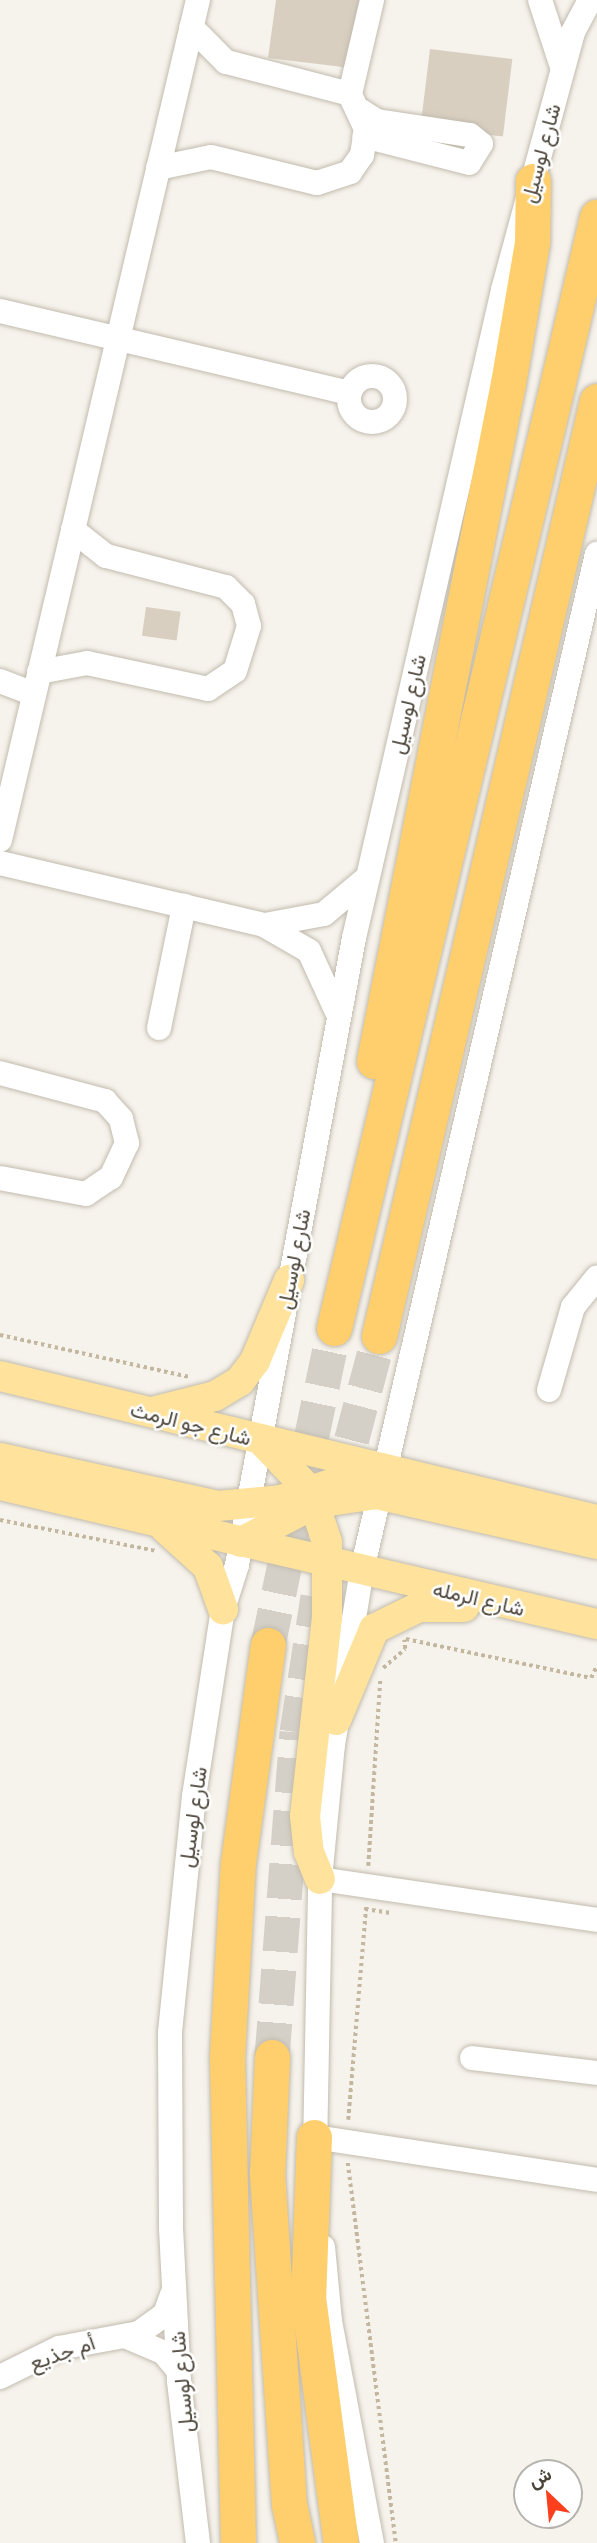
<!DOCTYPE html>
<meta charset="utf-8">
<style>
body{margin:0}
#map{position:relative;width:597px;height:2543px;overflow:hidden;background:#f6f3ec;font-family:"IBM Plex Sans",Vazirmatn,sans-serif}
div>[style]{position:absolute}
.building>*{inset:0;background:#d8cfc1;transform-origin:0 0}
.highway-tunnel>*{height:35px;margin-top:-17.5px;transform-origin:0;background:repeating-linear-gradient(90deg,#d4d0c8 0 35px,transparent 0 53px)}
.path>*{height:3.5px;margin-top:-1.75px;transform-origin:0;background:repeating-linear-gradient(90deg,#c4b79f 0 3.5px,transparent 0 7px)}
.roads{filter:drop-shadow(0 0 2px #c2bbae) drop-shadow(0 0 2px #c2bbae)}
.minor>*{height:24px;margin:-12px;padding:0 12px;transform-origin:12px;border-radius:12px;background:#fff}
.minor>.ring{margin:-12px;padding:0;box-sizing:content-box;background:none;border:24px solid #fff;border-radius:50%}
.major>*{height:30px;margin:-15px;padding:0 15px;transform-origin:15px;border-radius:15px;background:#ffe39c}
.highway>*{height:35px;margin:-17.5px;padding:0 17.5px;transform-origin:17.5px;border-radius:17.5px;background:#ffcf6e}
span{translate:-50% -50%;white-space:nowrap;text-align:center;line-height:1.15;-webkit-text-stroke:5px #fff;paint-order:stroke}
.street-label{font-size:21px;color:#4b4439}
.north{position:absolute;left:513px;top:2459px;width:70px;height:70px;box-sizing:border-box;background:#fff;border:2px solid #b7b4b0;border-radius:50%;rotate:334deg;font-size:19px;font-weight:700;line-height:28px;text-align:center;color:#4b4439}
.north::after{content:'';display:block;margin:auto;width:24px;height:32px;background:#fc3f1d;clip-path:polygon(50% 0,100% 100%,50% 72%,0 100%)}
</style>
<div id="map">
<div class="building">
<i style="clip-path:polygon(276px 0,360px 0,351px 68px,268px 58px)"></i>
<i style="left:430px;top:49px;width:83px;height:78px;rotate:7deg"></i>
<i style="left:146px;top:607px;width:35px;height:29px;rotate:8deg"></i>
</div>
<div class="highway-tunnel">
<i style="left:338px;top:1491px;width:160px;rotate:-75.2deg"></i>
<i style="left:268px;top:1645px;width:324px;rotate:-78.2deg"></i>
<i style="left:272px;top:2057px;width:326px;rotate:-85.6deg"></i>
<i style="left:297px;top:1732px;width:137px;rotate:-81.2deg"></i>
</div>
<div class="path">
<i style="left:0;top:1335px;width:194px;rotate:12.5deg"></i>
<i style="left:0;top:1520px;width:159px;rotate:11.2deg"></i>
<i style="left:406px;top:1639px;width:189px;rotate:11.9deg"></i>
<i style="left:591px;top:1678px;width:14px;rotate:-65deg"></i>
<i style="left:383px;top:1668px;width:29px;rotate:-41deg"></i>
<i style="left:405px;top:1649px;width:9px;rotate:-96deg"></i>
<i style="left:368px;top:1866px;width:188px;rotate:-86.3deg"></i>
<i style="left:365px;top:1909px;width:26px;rotate:9deg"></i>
<i style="left:348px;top:2120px;width:216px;rotate:-85.2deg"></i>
<i style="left:348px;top:2163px;width:383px;rotate:82.8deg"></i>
</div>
<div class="roads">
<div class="minor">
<i style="left:540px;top:0;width:71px;rotate:71.8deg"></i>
<i style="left:350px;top:94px;width:97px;rotate:-76.8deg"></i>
<i style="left:361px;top:111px;width:19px;rotate:32deg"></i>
<i style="left:377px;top:121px;width:94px;rotate:8.6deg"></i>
<i style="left:470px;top:135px;width:14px;rotate:39deg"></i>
<i style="left:481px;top:144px;width:22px;rotate:122deg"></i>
<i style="left:469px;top:163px;width:108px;rotate:-165.6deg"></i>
<i style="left:158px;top:168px;width:54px;rotate:-11.7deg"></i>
<i style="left:211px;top:157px;width:109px;rotate:13.8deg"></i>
<i style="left:317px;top:183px;width:35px;rotate:-18deg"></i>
<i style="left:350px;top:172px;width:21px;rotate:-55deg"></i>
<i style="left:362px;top:155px;width:26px;rotate:-81deg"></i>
<i style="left:366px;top:129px;width:38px;rotate:-115deg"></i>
<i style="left:350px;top:94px;width:128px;rotate:-165.5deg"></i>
<i style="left:226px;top:62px;width:49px;rotate:-135deg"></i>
<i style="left:0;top:311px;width:359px;rotate:13.2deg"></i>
<i class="ring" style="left:349px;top:376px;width:22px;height:22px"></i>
<i style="left:39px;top:672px;width:49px;rotate:-10.6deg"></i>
<i style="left:87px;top:663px;width:124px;rotate:12.1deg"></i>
<i style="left:208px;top:689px;width:32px;rotate:-34deg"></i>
<i style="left:235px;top:671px;width:47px;rotate:-72.7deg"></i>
<i style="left:249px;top:626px;width:23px;rotate:-105deg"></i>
<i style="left:243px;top:604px;width:24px;rotate:-135deg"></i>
<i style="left:226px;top:587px;width:124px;rotate:-165.5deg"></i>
<i style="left:106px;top:556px;width:42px;rotate:-141.8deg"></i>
<i style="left:0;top:681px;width:36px;rotate:21deg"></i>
<i style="left:0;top:840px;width:863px;rotate:-76.74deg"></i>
<i style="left:0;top:863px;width:271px;rotate:13.2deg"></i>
<i style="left:264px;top:925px;width:52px;rotate:30deg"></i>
<i style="left:309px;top:951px;width:67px;rotate:65.3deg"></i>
<i style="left:265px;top:925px;width:60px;rotate:-10.6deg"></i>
<i style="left:324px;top:914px;width:56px;rotate:-39.9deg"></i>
<i style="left:159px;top:1028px;width:125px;rotate:-78.4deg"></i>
<i style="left:0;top:1073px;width:109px;rotate:14.9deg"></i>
<i style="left:105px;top:1101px;width:24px;rotate:48deg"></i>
<i style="left:121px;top:1119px;width:25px;rotate:76deg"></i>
<i style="left:127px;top:1143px;width:38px;rotate:115deg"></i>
<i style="left:111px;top:1177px;width:30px;rotate:146deg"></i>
<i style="left:86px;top:1194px;width:87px;rotate:-169.5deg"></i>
<i style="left:549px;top:1390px;width:86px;rotate:-73.9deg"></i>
<i style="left:573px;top:1307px;width:38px;rotate:-51deg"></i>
<i style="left:320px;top:1879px;width:280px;rotate:8.4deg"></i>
<i style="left:472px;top:2058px;width:126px;rotate:6.8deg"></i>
<i style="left:314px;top:2137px;width:286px;rotate:8.6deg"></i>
<i style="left:315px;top:2151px;width:272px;rotate:-88.9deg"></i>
<i style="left:320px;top:1879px;width:135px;rotate:-84.5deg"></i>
<i style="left:333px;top:1745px;width:177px;rotate:-80.6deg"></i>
<i style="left:362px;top:1570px;width:1043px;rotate:-76.98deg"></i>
<i style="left:323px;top:2247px;width:74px;rotate:84.6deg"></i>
<i style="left:330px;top:2321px;width:226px;rotate:79.3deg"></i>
<i style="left:127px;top:2337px;width:39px;rotate:23deg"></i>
<i style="left:163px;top:2352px;width:23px;rotate:50deg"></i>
<i style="left:0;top:2377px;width:66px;rotate:-26.2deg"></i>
<i style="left:59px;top:2348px;width:81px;rotate:-10.6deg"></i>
<i style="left:139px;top:2333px;width:32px;rotate:-36deg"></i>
<i style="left:165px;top:2314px;width:20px;rotate:-70deg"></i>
<i style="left:198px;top:2543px;width:163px;rotate:-96.7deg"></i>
<i style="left:179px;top:2381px;width:153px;rotate:-93deg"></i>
<i style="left:171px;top:2228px;width:196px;rotate:-90.3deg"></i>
<i style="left:170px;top:2032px;width:237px;rotate:-84.2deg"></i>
<i style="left:194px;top:1796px;width:189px;rotate:-81.2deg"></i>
<i style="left:223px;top:1609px;width:46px;rotate:-72.3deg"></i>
<i style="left:237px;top:1565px;width:638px;rotate:-79.43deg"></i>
<i style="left:354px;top:938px;width:665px;rotate:-77.05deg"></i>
<i style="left:503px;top:290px;width:267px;rotate:-74.8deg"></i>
<i style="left:573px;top:32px;width:36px;rotate:-62deg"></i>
</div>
<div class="major">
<i style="left:0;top:1376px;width:614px;rotate:13.56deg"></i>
<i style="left:156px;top:1411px;width:61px;rotate:-14.3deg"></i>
<i style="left:215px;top:1396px;width:29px;rotate:-31deg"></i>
<i style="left:240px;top:1381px;width:25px;rotate:-53deg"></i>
<i style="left:255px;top:1361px;width:88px;rotate:-67.2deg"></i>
<i style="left:264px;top:1443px;width:66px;rotate:46.2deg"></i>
<i style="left:310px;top:1491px;width:54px;rotate:71.6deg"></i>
<i style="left:327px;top:1542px;width:75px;rotate:90deg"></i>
<i style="left:327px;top:1617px;width:200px;rotate:96.3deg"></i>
<i style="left:305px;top:1816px;width:36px;rotate:84deg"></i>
<i style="left:309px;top:1852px;width:29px;rotate:68deg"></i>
<i style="left:0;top:1458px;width:223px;rotate:12.4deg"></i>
<i style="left:218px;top:1506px;width:62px;rotate:-5.5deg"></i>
<i style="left:280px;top:1500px;width:107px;rotate:-17.4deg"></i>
<i style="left:0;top:1485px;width:613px;rotate:13.11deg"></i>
<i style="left:165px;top:1528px;width:58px;rotate:42.2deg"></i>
<i style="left:208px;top:1567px;width:45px;rotate:70.3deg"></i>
<i style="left:241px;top:1542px;width:85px;rotate:-27.5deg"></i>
<i style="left:316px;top:1503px;width:62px;rotate:-8.4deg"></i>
<i style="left:377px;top:1494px;width:226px;rotate:12.8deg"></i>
<i style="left:336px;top:1720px;width:99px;rotate:-67.3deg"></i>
<i style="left:374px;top:1629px;width:50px;rotate:-26.1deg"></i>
<i style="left:419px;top:1607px;width:45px"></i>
</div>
<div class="highway">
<i style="left:374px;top:1061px;width:691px;rotate:-78.82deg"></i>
<i style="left:508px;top:383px;width:143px;rotate:-80.3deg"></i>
<i style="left:532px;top:242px;width:61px;rotate:-89.1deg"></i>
<i style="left:334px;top:1328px;width:1142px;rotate:-76.68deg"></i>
<i style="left:379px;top:1336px;width:960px;rotate:-76.88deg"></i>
<i style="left:272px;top:2057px;width:117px;rotate:92.4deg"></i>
<i style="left:267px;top:2174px;width:331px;rotate:86.2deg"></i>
<i style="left:289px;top:2504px;width:40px;rotate:78deg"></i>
<i style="left:314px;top:2137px;width:160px;rotate:92.1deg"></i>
<i style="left:308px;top:2297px;width:248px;rotate:82.4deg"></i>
<i style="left:238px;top:2543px;width:486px;rotate:-91.3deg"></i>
<i style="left:227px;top:2057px;width:194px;rotate:-86.8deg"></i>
<i style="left:238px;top:1863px;width:220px;rotate:-82.2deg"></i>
</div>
</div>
<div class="street-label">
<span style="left:540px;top:153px;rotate:-75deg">شارع لوسيل</span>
<span style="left:407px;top:704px;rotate:-77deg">شارع لوسيل</span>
<span style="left:293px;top:1259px;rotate:-79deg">شارع لوسيل</span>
<span style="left:191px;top:1423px;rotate:14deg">شارع جو الرمث</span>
<span style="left:479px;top:1598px;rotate:13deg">شارع الرمله</span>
<span style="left:192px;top:1817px;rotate:-82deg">شارع لوسيل</span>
<span style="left:62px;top:2352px;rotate:-19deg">أم جذيع</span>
<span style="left:181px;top:2382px;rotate:-95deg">شارع لوسيل</span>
</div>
<div class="north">ش</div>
</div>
